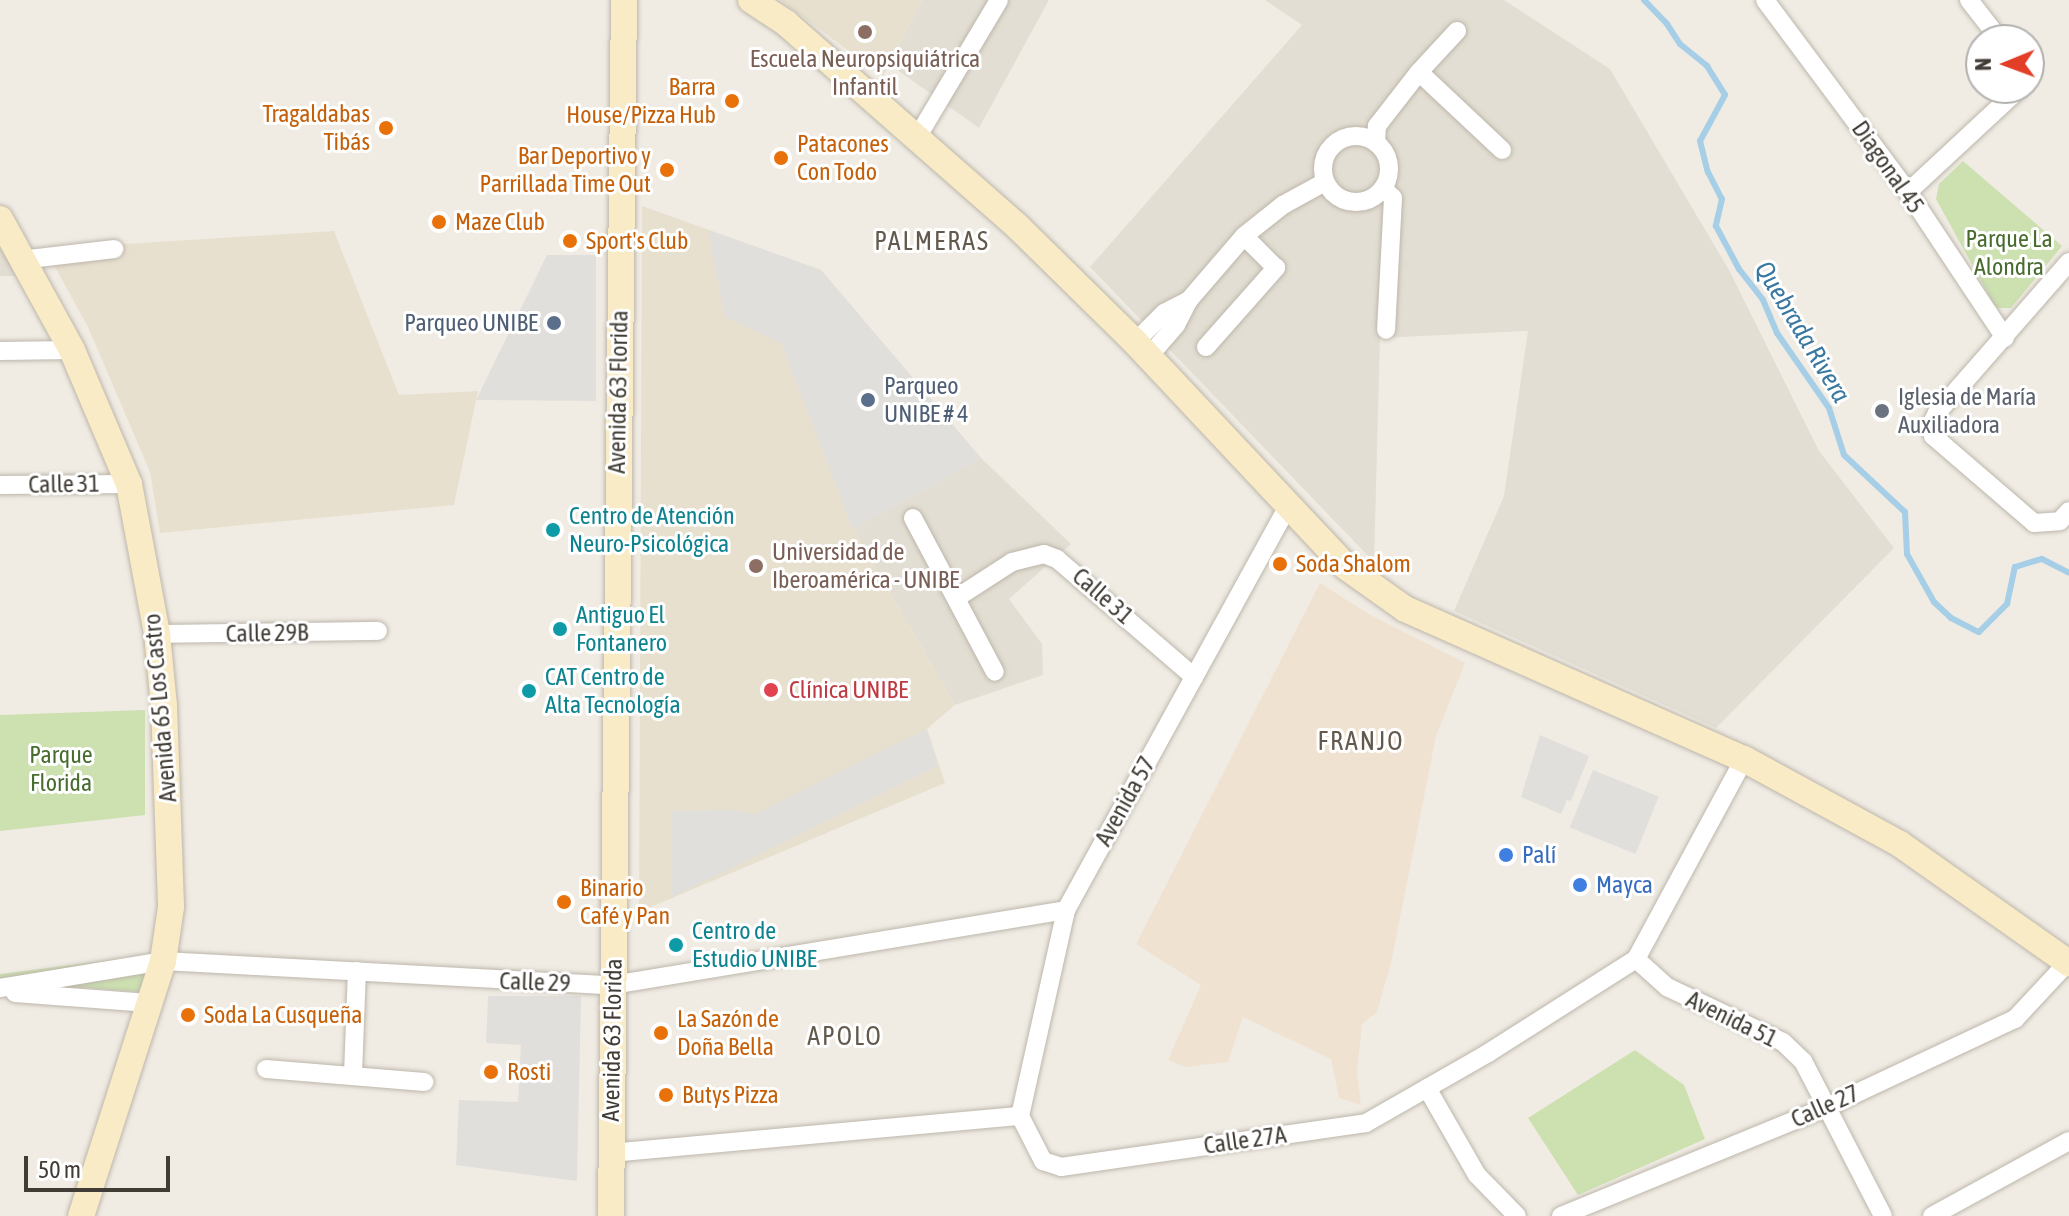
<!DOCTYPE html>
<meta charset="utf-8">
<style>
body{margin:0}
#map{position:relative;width:2069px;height:1216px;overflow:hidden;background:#f0ece4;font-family:"Asap Condensed",sans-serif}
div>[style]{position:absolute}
.residential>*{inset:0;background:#e3ded3}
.commercial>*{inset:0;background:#f0e2d1}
.education>*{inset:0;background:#e8e0cf}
.green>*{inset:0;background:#cce0b0}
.parking>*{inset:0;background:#e1dfdc;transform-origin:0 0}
.stream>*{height:6px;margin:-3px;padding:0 3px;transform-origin:3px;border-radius:3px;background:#a6cee7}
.roads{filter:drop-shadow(0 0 2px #bdb6ab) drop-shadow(0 0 2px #bdb6ab)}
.street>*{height:18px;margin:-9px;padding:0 9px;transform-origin:9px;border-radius:9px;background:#fff}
.street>.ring{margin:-9px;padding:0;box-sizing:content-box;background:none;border:18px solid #fff;border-radius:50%}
.secondary>*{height:26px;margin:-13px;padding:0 13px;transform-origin:13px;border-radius:13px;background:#f8ebc6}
.dots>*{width:22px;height:22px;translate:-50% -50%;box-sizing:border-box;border:4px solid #fff;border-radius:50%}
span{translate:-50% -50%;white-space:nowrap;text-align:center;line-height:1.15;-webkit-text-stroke:6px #fff;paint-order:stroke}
.education-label{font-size:24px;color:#785e54}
.left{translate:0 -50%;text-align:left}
.food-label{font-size:24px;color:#c56008}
.right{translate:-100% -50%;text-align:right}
.street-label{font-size:24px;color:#413c35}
.park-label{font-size:24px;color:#486c2f}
.service-label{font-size:24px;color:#4e5e75}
.worship-label{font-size:24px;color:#5b616d}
.culture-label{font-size:24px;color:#0d838f}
.health-label{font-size:24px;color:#be3a42}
.shop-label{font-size:24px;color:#366cbe}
.neighbourhood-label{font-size:26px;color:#635a4d;letter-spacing:2px}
.water-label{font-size:26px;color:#3a78a1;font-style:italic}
.north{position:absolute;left:1965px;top:24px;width:80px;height:80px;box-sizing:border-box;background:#fff;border:2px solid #b3b1ae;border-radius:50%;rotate:269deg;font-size:22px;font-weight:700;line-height:32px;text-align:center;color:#413c35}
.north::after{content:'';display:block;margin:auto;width:28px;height:36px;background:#e33f28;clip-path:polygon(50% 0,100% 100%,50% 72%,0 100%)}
.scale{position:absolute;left:24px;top:1156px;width:146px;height:36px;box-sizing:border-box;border:4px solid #413c35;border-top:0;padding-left:10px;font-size:24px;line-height:28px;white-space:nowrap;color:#413c35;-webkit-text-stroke:6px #fff;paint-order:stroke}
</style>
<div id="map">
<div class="residential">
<i style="clip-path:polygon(922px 0,1049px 0,979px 128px,889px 64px)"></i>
<i style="clip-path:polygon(1265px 0,1504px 0,1610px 69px,1729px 270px,1819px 451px,1894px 548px,1716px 728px,1454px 611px,1504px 496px,1528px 331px,1380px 338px,1374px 562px,1090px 267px,1302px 25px)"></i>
<i style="clip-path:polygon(0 245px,16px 276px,0 276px)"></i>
<i style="clip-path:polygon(981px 458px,1071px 544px,1009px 599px,1042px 644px,1043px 675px,955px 705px,853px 529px)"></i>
</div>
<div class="commercial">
<i style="clip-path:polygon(1320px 583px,1369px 614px,1465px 663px,1436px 736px,1391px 963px,1377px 1012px,1362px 1024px,1357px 1072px,1361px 1105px,1339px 1098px,1331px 1059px,1243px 1017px,1228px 1062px,1185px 1067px,1168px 1060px,1201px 985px,1136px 944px)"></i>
</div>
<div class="education">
<i style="clip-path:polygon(780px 0,922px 0,883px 76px)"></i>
<i style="clip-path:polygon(642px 206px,821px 270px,981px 458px,853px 529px,955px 705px,927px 729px,945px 783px,639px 912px)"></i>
<i style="clip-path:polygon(334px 231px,399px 395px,478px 391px,454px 505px,160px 533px,150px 472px,88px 327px,45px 249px)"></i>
</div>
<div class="green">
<i style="clip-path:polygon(1963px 161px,2062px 246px,2011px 308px,1998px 308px,1993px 303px,1936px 199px,1939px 184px)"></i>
<i style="clip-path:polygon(145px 710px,145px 815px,0 831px,0 715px)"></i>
<i style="clip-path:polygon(152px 955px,140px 992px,0 981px,0 974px)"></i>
<i style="clip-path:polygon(1635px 1050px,1684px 1085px,1705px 1139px,1578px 1195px,1528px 1118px)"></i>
</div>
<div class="parking">
<i style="clip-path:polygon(708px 230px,821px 270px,981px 458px,853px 529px,781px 343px,725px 317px)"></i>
<i style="clip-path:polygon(547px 255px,596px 255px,596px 401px,476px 400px)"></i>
<i style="clip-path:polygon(927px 729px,938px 766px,672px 897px,672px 811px,731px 810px,755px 814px)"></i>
<i style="clip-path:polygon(1540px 735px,1589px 756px,1571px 801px,1567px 800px,1561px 814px,1521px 797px)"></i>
<i style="left:1593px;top:770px;width:71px;height:62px;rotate:22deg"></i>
<i style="clip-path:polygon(488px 996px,581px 996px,577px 1181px,456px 1165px,459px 1100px,518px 1102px,521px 1045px,486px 1043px)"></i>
</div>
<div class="stream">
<i style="left:1644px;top:0;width:33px;rotate:46deg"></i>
<i style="left:1667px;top:24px;width:24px;rotate:57deg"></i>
<i style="left:1680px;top:44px;width:35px;rotate:39deg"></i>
<i style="left:1707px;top:66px;width:34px;rotate:58deg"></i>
<i style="left:1725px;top:95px;width:52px;rotate:118.5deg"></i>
<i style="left:1700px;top:141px;width:32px;rotate:76deg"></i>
<i style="left:1708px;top:172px;width:30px;rotate:63deg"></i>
<i style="left:1722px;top:199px;width:28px;rotate:103deg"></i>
<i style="left:1716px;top:226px;width:49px;rotate:61.9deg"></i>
<i style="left:1739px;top:269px;width:39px;rotate:52deg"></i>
<i style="left:1763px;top:300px;width:36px;rotate:67deg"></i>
<i style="left:1777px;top:333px;width:91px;rotate:55.3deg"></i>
<i style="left:1829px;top:408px;width:49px;rotate:72.3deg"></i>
<i style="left:1844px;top:455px;width:83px;rotate:43.1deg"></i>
<i style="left:1905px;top:512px;width:42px;rotate:87.3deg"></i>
<i style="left:1907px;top:554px;width:55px;rotate:60.6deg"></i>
<i style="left:1934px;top:602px;width:23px;rotate:43deg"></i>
<i style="left:1951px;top:618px;width:31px;rotate:27deg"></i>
<i style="left:1979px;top:632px;width:40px;rotate:-45deg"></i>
<i style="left:2007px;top:604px;width:38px;rotate:-78deg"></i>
<i style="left:2015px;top:567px;width:28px;rotate:-17deg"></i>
<i style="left:2042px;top:559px;width:30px;rotate:27deg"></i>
</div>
<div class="roads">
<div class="street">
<i style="left:1765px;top:0;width:239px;rotate:53.3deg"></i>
<i style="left:1908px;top:192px;width:175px;rotate:56.4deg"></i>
<i style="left:1969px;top:0;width:51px;rotate:52.2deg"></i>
<i style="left:1419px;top:72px;width:114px;rotate:43.2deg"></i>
<i style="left:918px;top:136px;width:158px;rotate:-59.2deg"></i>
<i class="ring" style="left:1323px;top:136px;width:48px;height:48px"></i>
<i style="left:1376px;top:143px;width:17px;rotate:-87deg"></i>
<i style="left:1377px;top:126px;width:68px;rotate:-52.1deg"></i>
<i style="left:1419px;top:72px;width:56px;rotate:-47.2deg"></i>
<i style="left:1383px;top:188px;width:14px;rotate:45deg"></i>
<i style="left:1393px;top:198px;width:132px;rotate:93deg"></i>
<i style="left:1908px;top:192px;width:153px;rotate:-42.9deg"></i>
<i style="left:21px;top:260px;width:94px;rotate:-6.7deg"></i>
<i style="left:2069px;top:262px;width:201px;rotate:131.2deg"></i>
<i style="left:1937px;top:413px;width:13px;rotate:117deg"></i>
<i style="left:1931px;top:425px;width:11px;rotate:80deg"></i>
<i style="left:1933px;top:436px;width:133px;rotate:40.7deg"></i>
<i style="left:2034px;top:523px;width:26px;rotate:-4deg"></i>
<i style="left:2060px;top:521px;width:13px;rotate:-48deg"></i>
<i style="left:1135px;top:342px;width:41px;rotate:-45deg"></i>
<i style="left:1164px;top:313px;width:28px;rotate:-27deg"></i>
<i style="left:1206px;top:347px;width:106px;rotate:-48.5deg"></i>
<i style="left:1276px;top:268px;width:45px;rotate:-135deg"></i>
<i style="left:0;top:351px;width:72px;rotate:-0.8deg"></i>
<i style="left:1149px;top:356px;width:41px;rotate:-48.9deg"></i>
<i style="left:1176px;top:325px;width:28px;rotate:-63deg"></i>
<i style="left:1189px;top:300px;width:84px;rotate:-49.3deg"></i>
<i style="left:1244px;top:236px;width:50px;rotate:-38.5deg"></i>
<i style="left:1283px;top:205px;width:48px;rotate:-28.7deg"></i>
<i style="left:0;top:485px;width:129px;rotate:-0.4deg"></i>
<i style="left:913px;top:518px;width:174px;rotate:62deg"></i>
<i style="left:958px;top:597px;width:64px;rotate:-32.9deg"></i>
<i style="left:1012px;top:562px;width:33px;rotate:-14deg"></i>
<i style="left:1044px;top:554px;width:14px;rotate:21deg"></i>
<i style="left:1057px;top:559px;width:181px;rotate:40.7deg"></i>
<i style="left:157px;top:634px;width:221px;rotate:-0.8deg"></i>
<i style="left:1636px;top:959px;width:42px;rotate:42.1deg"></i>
<i style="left:1667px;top:987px;width:128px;rotate:25.4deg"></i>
<i style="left:1783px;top:1042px;width:28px;rotate:44deg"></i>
<i style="left:1803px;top:1061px;width:174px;rotate:62.7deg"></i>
<i style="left:0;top:988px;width:165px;rotate:-9.4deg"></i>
<i style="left:163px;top:961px;width:451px;rotate:3.1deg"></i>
<i style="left:613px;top:985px;width:459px;rotate:-9.4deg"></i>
<i style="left:15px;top:993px;width:134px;rotate:4.3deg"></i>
<i style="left:266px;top:1069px;width:159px;rotate:4.7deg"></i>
<i style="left:353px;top:1074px;width:103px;rotate:-87.8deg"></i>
<i style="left:1427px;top:1088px;width:100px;rotate:60.1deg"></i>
<i style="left:1477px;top:1175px;width:57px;rotate:45.7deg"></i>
<i style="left:1020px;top:1116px;width:51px;rotate:62.9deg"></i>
<i style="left:1043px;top:1161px;width:19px;rotate:18deg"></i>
<i style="left:1061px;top:1167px;width:308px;rotate:-8.2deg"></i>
<i style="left:1366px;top:1123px;width:141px;rotate:-29.8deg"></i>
<i style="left:1488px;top:1053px;width:175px;rotate:-32.4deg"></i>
<i style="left:1636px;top:959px;width:227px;rotate:-61.6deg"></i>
<i style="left:1020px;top:1116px;width:211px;rotate:-77.4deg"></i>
<i style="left:1066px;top:910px;width:459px;rotate:-61.2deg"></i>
<i style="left:611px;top:1153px;width:411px;rotate:-5.2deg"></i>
<i style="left:1561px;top:1216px;width:287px;rotate:-22.3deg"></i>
<i style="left:1827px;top:1107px;width:208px;rotate:-25.1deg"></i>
<i style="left:2015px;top:1019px;width:78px;rotate:-47.1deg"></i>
<i style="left:1932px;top:1216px;width:156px;rotate:-28.7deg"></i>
</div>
<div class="secondary">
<i style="left:751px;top:0;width:42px;rotate:33.3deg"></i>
<i style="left:786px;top:23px;width:308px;rotate:41.3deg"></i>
<i style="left:1017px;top:226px;width:165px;rotate:44.5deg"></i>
<i style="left:1135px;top:342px;width:308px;rotate:46.8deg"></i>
<i style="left:1346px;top:567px;width:72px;rotate:35.4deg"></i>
<i style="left:1405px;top:609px;width:371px;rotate:23.9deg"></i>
<i style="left:1744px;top:759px;width:178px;rotate:28.6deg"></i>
<i style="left:1900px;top:844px;width:207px;rotate:35.2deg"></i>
<i style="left:0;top:219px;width:149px;rotate:61.2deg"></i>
<i style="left:72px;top:350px;width:146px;rotate:67deg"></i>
<i style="left:129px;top:484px;width:153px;rotate:79.4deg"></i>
<i style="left:157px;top:634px;width:71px;rotate:84.4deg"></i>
<i style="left:164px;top:705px;width:202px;rotate:88deg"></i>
<i style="left:171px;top:907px;width:55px;rotate:98.4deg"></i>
<i style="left:163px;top:961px;width:268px;rotate:107.8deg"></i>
<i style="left:611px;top:1216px;width:1216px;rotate:-89.39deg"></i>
</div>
</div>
<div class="dots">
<i style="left:865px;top:32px;background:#8d6e63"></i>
<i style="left:732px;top:101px;background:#e8710a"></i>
<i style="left:386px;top:128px;background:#e8710a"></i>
<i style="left:781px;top:158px;background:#e8710a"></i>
<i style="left:667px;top:170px;background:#e8710a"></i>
<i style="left:439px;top:222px;background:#e8710a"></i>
<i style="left:570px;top:241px;background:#e8710a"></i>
<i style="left:554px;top:323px;background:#5c6f8a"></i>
<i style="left:868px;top:400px;background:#5c6f8a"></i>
<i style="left:1882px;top:411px;background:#6b7280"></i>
<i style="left:553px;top:530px;background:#0f9aa8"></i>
<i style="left:1280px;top:564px;background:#e8710a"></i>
<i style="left:756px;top:566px;background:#8d6e63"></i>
<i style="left:560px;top:629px;background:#0f9aa8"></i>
<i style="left:771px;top:690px;background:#e0444e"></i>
<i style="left:529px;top:691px;background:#0f9aa8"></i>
<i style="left:1506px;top:855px;background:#3f7fe0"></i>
<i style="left:1580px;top:885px;background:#3f7fe0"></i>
<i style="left:564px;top:902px;background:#e8710a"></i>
<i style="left:676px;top:945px;background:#0f9aa8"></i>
<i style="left:188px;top:1015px;background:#e8710a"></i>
<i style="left:661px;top:1033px;background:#e8710a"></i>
<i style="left:491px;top:1072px;background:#e8710a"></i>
<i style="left:666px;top:1095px;background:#e8710a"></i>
</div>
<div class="education-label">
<span style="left:865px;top:73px">Escuela Neuropsiquiátrica<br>Infantil</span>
<span class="left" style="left:772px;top:566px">Universidad de<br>Iberoamérica - UNIBE</span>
</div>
<div class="food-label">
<span class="right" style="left:716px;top:101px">Barra<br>House/Pizza Hub</span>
<span class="right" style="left:370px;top:128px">Tragaldabas<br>Tibás</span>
<span class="left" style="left:797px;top:158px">Patacones<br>Con Todo</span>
<span class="right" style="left:651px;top:170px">Bar Deportivo y<br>Parrillada Time Out</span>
<span class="left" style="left:455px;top:222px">Maze Club</span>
<span class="left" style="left:586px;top:241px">Sport's Club</span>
<span class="left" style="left:1296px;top:564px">Soda Shalom</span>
<span class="left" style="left:580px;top:902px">Binario<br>Café y Pan</span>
<span class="left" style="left:204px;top:1015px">Soda La Cusqueña</span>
<span class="left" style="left:677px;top:1033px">La Sazón de<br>Doña Bella</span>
<span class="left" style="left:507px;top:1072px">Rosti</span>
<span class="left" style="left:682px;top:1095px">Butys Pizza</span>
</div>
<div class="street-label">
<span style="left:1888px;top:167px;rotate:55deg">Diagonal 45</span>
<span style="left:618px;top:392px;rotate:-89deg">Avenida 63 Florida</span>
<span style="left:64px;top:484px;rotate:-1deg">Calle 31</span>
<span style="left:1103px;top:596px;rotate:41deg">Calle 31</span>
<span style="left:267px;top:633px;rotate:-1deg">Calle 29B</span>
<span style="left:160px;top:708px;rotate:-95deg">Avenida 65 Los Castro</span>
<span style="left:1125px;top:801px;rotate:-61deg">Avenida 57</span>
<span style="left:535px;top:982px;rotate:2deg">Calle 29</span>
<span style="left:1732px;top:1019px;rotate:26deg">Avenida 51</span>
<span style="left:612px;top:1040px;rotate:-89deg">Avenida 63 Florida</span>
<span style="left:1825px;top:1106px;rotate:-24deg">Calle 27</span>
<span style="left:1245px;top:1140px;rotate:-8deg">Calle 27A</span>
</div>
<div class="park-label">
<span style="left:2009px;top:253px">Parque La<br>Alondra</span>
<span style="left:61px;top:769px">Parque<br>Florida</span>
</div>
<div class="service-label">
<span class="right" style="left:538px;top:323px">Parqueo UNIBE</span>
<span class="left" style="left:884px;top:400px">Parqueo<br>UNIBE # 4</span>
</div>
<div class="worship-label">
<span class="left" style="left:1898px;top:411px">Iglesia de María<br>Auxiliadora</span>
</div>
<div class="culture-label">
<span class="left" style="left:569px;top:530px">Centro de Atención<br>Neuro-Psicológica</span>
<span class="left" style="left:576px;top:629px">Antiguo El<br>Fontanero</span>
<span class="left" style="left:545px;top:691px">CAT Centro de<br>Alta Tecnología</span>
<span class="left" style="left:692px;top:945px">Centro de<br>Estudio UNIBE</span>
</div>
<div class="health-label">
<span class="left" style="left:789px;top:690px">Clínica UNIBE</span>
</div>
<div class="shop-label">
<span class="left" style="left:1522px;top:855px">Palí</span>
<span class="left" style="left:1596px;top:885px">Mayca</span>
</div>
<div class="neighbourhood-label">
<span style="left:932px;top:242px">PALMERAS</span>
<span style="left:1361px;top:742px">FRANJO</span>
<span style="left:845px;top:1037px">APOLO</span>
</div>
<div class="water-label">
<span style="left:1802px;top:332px;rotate:59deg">Quebrada Rivera</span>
</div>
<div class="north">N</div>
<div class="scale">50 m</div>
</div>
